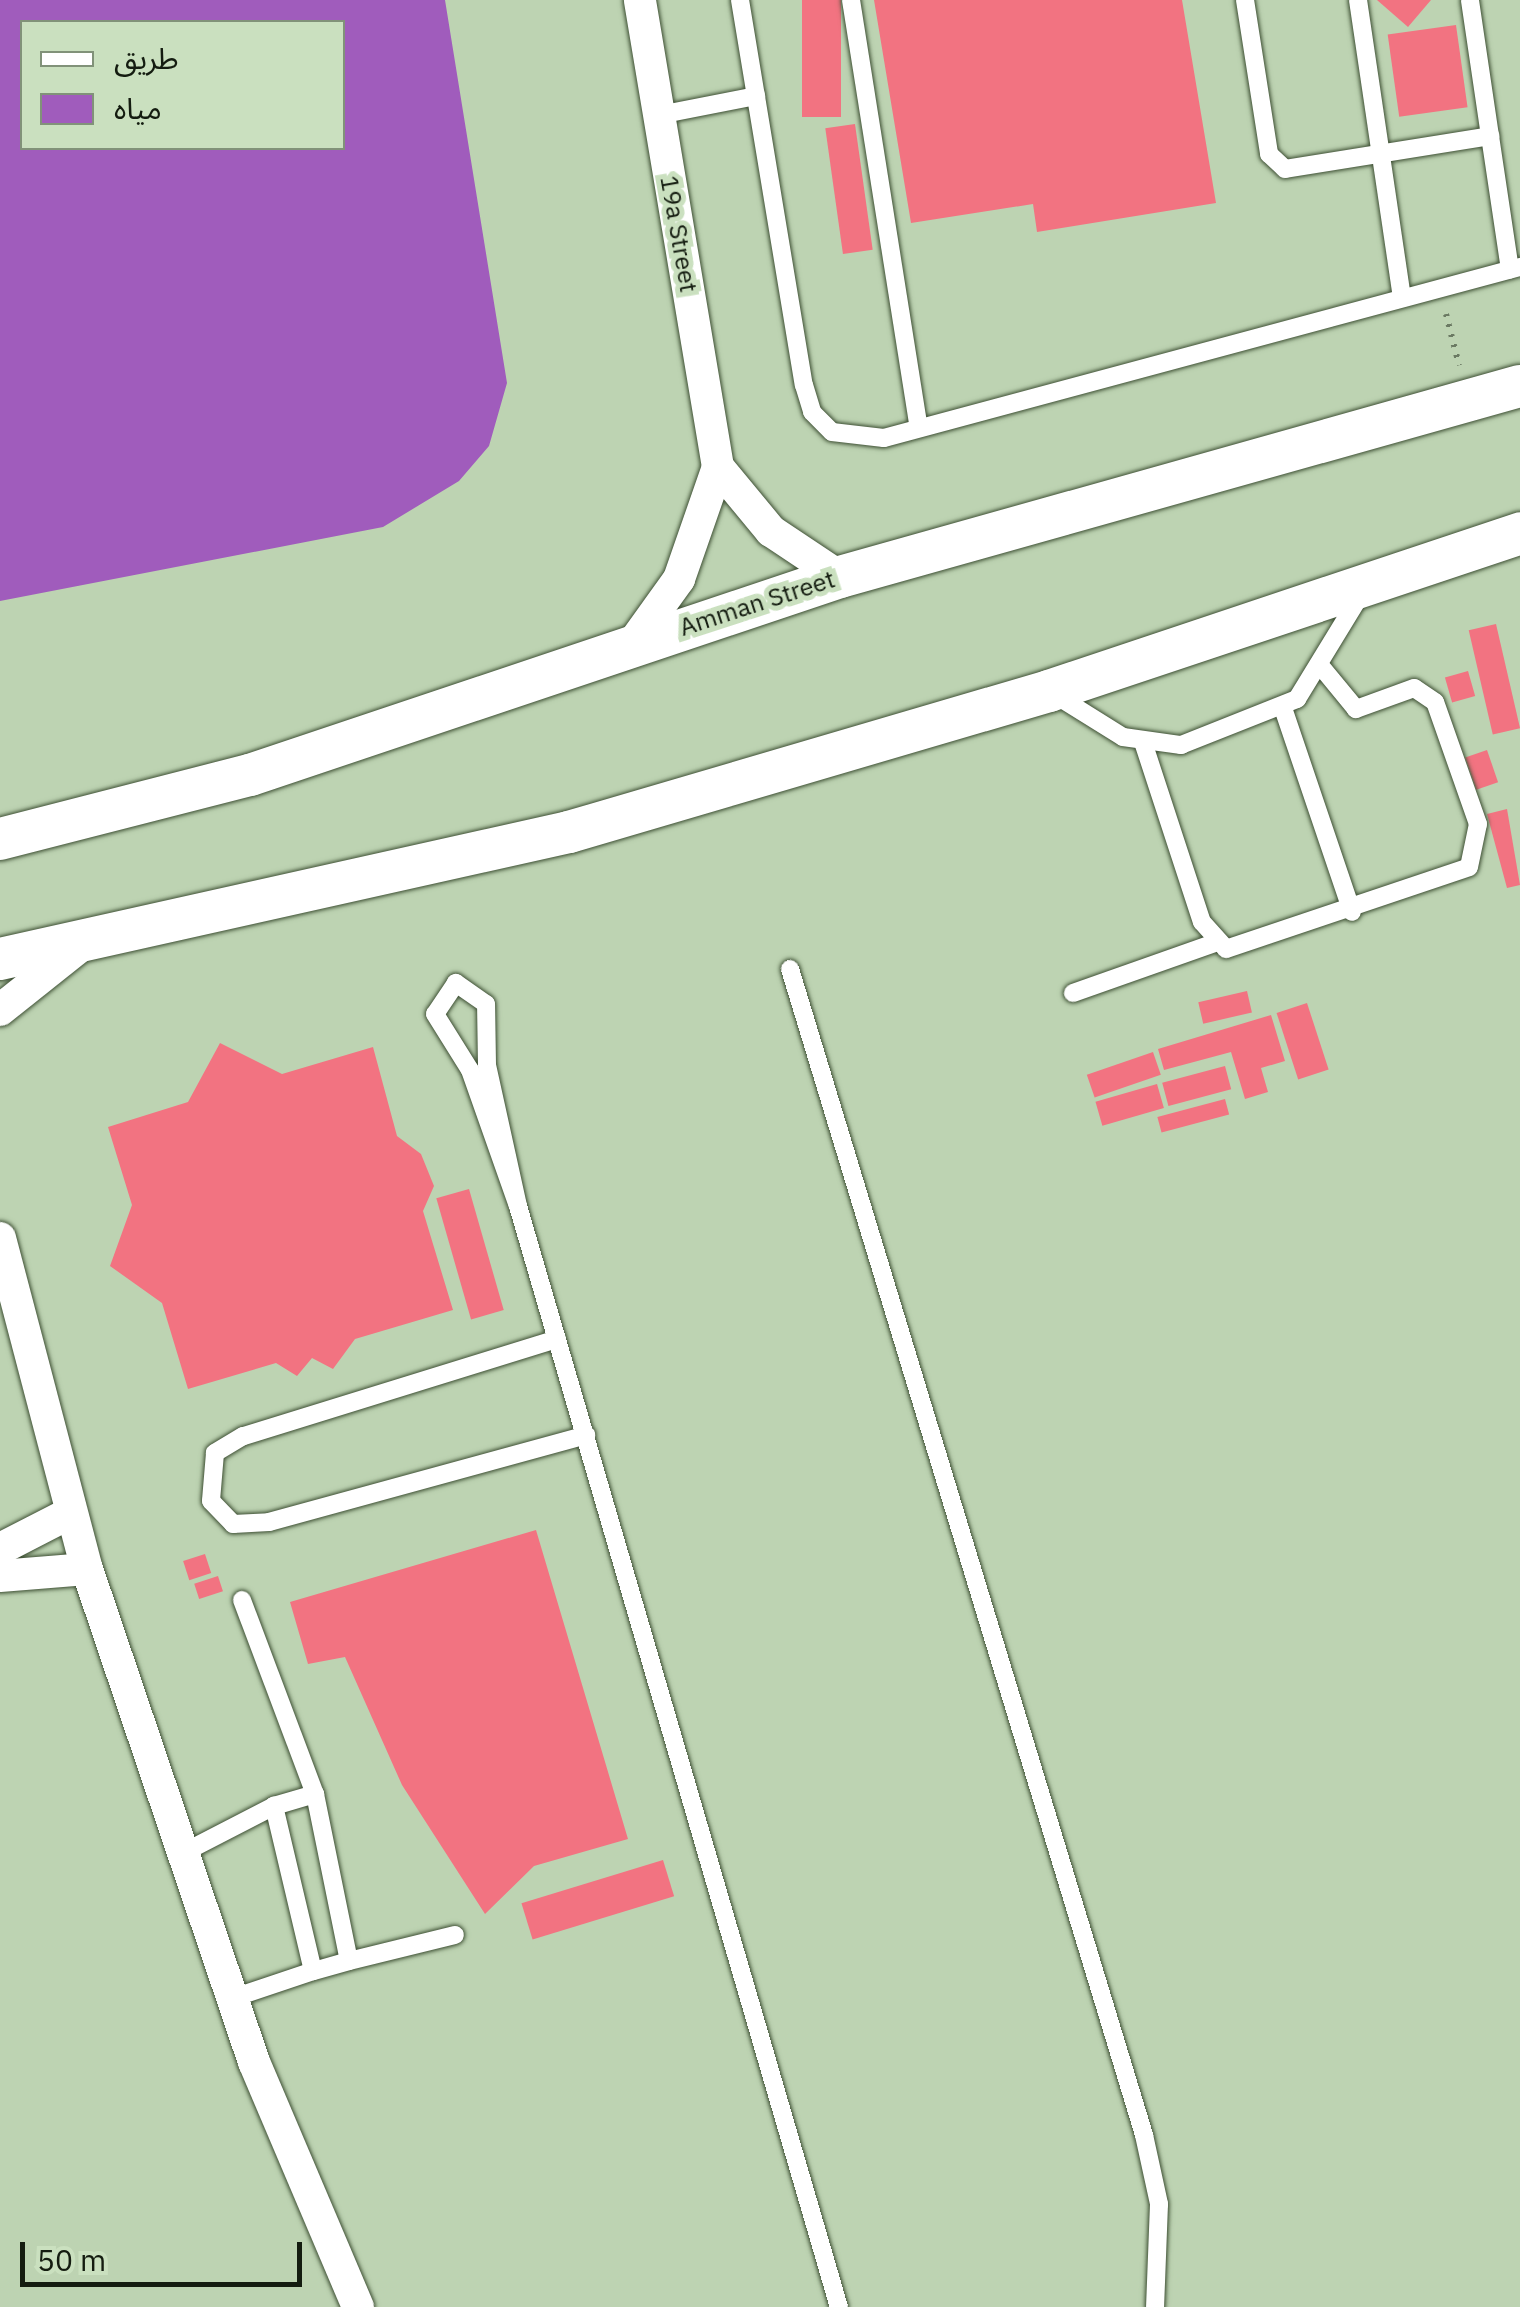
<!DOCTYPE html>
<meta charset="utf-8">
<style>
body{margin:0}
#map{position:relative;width:1520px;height:2307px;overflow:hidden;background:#bdd3b2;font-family:"IBM Plex Sans","Noto Sans Arabic",sans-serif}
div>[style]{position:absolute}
.water>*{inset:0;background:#a05cbc}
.building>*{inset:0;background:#f27381;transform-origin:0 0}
.path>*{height:6px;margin-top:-3px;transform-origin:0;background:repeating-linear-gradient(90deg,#6b7a63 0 2.5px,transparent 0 10.5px)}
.roads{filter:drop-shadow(0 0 2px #3e5034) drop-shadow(0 0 2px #3e5034)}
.service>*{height:18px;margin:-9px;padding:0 9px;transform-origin:9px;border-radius:9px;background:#fff}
.minor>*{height:32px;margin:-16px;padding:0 16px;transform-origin:16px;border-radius:16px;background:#fff}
.tertiary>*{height:42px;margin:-21px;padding:0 21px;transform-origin:21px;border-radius:21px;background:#fff}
span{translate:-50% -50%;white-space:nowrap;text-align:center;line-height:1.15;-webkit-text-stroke:10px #cae0bf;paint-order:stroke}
.street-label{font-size:25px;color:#141c10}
.legend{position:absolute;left:20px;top:20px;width:325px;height:130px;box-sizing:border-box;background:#cae0bf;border:2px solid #819279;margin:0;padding:12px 18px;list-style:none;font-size:30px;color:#141c10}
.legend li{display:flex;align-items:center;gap:20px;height:50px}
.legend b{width:50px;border:2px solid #819279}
.scale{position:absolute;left:20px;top:2242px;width:282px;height:45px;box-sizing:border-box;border:5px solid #141c10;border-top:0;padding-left:12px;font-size:30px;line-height:35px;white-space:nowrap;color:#141c10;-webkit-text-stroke:8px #cae0bf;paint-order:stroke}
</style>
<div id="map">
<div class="water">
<i style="clip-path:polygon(evenodd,0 0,445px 0,507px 383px,489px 446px,459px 481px,383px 527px,0 601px,0 0,22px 22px,342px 22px,342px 148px,22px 148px,22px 22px)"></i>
</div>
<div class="building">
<i style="left:802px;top:0;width:39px;height:117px"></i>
<i style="clip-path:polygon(874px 0,1182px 0,1216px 203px,1037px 232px,1033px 204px,911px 223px)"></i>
<i style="clip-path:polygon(1377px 0,1431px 0,1408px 27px)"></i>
<i style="left:1456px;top:25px;width:83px;height:69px;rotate:82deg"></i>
<i style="left:855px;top:124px;width:127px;height:30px;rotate:82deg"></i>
<i style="left:1496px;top:624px;width:107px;height:28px;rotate:77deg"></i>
<i style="left:1468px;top:671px;width:26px;height:24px;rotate:74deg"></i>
<i style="left:1487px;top:750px;width:34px;height:23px;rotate:71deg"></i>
<i style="clip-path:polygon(1507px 809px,1520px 885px,1507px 888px,1487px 814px)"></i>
<i style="left:1247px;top:991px;width:22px;height:50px;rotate:77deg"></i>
<i style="left:1307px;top:1003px;width:70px;height:32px;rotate:72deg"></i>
<i style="clip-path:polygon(1271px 1015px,1285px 1061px,1261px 1068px,1268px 1092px,1245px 1099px,1231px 1052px,1164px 1070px,1158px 1049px)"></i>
<i style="clip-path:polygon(220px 1043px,282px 1074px,373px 1047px,397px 1136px,421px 1154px,434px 1186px,423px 1211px,453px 1310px,355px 1339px,333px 1369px,312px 1358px,297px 1376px,276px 1363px,188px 1389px,162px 1303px,110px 1266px,132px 1205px,108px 1127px,188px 1102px)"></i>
<i style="left:1153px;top:1052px;width:24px;height:70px;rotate:71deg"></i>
<i style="left:1225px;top:1066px;width:24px;height:65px;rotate:75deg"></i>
<i style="left:1157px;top:1084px;width:25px;height:64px;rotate:74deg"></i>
<i style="left:1225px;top:1099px;width:16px;height:70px;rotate:75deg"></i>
<i style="left:469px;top:1189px;width:126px;height:34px;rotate:74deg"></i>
<i style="clip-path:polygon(536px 1530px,628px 1839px,534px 1866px,485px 1914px,402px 1785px,345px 1657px,308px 1664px,290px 1602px)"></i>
<i style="left:205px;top:1554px;width:20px;height:23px;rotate:72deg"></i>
<i style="left:218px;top:1576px;width:16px;height:25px;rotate:72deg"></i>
<i style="left:663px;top:1860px;width:38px;height:148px;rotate:73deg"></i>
</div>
<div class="path">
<i style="left:1446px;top:314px;width:53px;rotate:75.7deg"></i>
</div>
<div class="roads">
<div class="service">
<i style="left:740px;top:0;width:390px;rotate:80.6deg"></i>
<i style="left:804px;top:385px;width:28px;rotate:73deg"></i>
<i style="left:812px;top:412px;width:28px;rotate:45deg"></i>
<i style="left:832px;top:432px;width:52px;rotate:6.6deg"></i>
<i style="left:884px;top:438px;width:659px;rotate:-15.05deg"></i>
<i style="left:851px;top:0;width:433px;rotate:81deg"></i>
<i style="left:1245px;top:0;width:156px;rotate:81.1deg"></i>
<i style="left:1269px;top:154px;width:22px;rotate:43deg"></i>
<i style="left:1285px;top:169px;width:208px;rotate:-9.1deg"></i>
<i style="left:1490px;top:136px;width:137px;rotate:-98.4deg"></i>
<i style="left:1358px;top:0;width:301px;rotate:81.6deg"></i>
<i style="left:659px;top:115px;width:99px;rotate:-11.1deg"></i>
<i style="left:1490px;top:136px;width:135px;rotate:81.5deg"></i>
<i style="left:1054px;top:694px;width:81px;rotate:31.9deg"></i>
<i style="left:1123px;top:737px;width:59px;rotate:7.9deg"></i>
<i style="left:1181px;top:745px;width:125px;rotate:-21.6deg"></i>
<i style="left:1297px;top:699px;width:127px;rotate:-58.6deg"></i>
<i style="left:1283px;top:708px;width:215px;rotate:71.3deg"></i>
<i style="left:1144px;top:745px;width:186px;rotate:71.9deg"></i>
<i style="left:1202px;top:922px;width:36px;rotate:48deg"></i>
<i style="left:1226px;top:949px;width:256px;rotate:-18.6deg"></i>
<i style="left:1469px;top:867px;width:44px;rotate:-78.2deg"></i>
<i style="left:1478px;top:824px;width:129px;rotate:-109.4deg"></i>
<i style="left:1435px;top:702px;width:25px;rotate:-146deg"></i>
<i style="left:1414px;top:688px;width:62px;rotate:160.1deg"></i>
<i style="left:1356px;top:709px;width:52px;rotate:-129.5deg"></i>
<i style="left:790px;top:969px;width:1219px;rotate:73.11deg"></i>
<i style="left:1144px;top:2135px;width:71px;rotate:77.7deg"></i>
<i style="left:1159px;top:2204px;width:103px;rotate:92.2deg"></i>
<i style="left:1073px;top:993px;width:151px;rotate:-19.4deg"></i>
<i style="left:518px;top:1206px;width:144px;rotate:-102.4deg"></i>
<i style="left:487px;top:1065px;width:61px;rotate:-90.9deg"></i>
<i style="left:486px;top:1004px;width:37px;rotate:-145deg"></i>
<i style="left:456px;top:983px;width:37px;rotate:124deg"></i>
<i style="left:435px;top:1014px;width:66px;rotate:58deg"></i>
<i style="left:470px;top:1070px;width:144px;rotate:70.6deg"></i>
<i style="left:518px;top:1206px;width:1147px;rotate:73.75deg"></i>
<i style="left:557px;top:1339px;width:329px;rotate:162.8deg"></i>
<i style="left:243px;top:1436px;width:33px;rotate:149deg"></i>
<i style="left:215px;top:1453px;width:48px;rotate:94.8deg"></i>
<i style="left:211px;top:1501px;width:32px;rotate:46deg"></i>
<i style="left:233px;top:1524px;width:36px;rotate:-3deg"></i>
<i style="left:269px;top:1522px;width:329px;rotate:-15.3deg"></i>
<i style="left:242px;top:1600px;width:207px;rotate:69.4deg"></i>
<i style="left:183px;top:1853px;width:102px;rotate:-27.3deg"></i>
<i style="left:274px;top:1806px;width:43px;rotate:-16.3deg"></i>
<i style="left:315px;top:1794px;width:170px;rotate:78.5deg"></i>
<i style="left:349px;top:1961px;width:37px;rotate:164deg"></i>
<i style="left:313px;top:1971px;width:170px;rotate:-103.3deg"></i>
<i style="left:349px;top:1961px;width:109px;rotate:-13.8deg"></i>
<i style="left:233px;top:1998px;width:84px;rotate:-18.6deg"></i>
</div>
<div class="minor">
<i style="left:718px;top:467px;width:83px;rotate:50.4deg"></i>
<i style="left:771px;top:531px;width:83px;rotate:33.7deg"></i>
<i style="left:633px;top:643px;width:79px;rotate:-54.3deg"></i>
<i style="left:679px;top:579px;width:119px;rotate:-70.8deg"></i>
<i style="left:718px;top:467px;width:473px;rotate:-99.5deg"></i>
<i style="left:0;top:1010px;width:100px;rotate:-38.5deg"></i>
<i style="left:0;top:1238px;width:342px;rotate:75.3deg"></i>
<i style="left:87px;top:1569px;width:521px;rotate:71.29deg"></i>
<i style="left:254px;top:2062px;width:266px;rotate:67deg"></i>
<i style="left:0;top:1549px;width:79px;rotate:-27.2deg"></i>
<i style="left:0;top:1576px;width:87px;rotate:-4.6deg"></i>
</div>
<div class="tertiary">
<i style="left:0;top:839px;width:258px;rotate:-14.4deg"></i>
<i style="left:250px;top:775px;width:622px;rotate:-18.55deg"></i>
<i style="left:840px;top:577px;width:706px;rotate:-15.69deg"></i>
<i style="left:0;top:959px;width:583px;rotate:-12.58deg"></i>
<i style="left:569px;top:832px;width:500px;rotate:-16.37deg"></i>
<i style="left:1049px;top:691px;width:497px;rotate:-18.5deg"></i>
</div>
</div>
<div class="street-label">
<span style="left:679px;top:234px;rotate:80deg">19a Street</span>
<span style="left:757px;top:603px;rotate:-18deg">Amman Street</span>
</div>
<ul class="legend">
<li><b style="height:12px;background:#fff"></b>طريق</li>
<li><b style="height:28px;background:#a05cbc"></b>مياه</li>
</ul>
<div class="scale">50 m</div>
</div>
